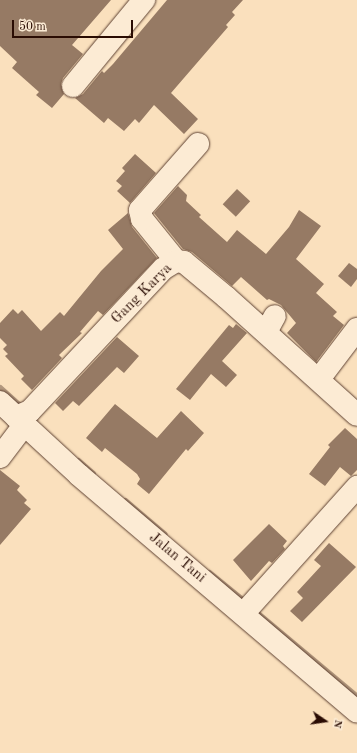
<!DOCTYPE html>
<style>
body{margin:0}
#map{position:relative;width:357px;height:753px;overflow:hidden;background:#fae0bd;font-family:"Old Standard TT",serif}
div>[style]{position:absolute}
.stream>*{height:5px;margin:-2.5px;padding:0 2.5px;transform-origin:2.5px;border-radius:2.5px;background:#b3987e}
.building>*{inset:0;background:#967a64;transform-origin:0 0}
.roads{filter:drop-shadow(0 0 1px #5e4132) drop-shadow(0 0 1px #5e4132)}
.minor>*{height:22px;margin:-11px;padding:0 11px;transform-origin:11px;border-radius:11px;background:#fcebd4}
span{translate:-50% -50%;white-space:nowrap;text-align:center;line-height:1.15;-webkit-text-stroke:3px #fcebd4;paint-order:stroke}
.street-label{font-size:15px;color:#2a0c03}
.north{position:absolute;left:305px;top:701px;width:40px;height:40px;-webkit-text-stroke:3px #fcebd4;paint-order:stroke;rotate:103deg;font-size:11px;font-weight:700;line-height:16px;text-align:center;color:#2a0c03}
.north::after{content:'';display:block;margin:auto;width:14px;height:18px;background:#2a0c03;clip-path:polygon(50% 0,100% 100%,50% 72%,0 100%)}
.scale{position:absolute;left:12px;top:20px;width:121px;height:18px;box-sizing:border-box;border:2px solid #2a0c03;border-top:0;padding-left:5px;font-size:12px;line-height:14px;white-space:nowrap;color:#2a0c03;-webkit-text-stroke:3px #fcebd4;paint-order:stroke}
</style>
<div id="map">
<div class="stream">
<i style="left:0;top:387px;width:31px;rotate:42deg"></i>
<i style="left:78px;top:460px;width:20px;rotate:41deg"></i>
<i style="left:125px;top:500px;width:52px;rotate:40.4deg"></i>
<i style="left:209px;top:572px;width:48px;rotate:39deg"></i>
<i style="left:253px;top:609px;width:136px;rotate:39.9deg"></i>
</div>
<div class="building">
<i style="clip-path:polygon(0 0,111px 0,72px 45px,83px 54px,63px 78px,61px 84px,64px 94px,52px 108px,36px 95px,39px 92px,12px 68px,17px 62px,0 46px)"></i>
<i style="clip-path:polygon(167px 0,243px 0,232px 12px,235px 15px,226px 25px,228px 27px,171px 93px,198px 119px,184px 134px,154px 105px,139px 123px,135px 119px,124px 131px,108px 118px,104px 123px,75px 98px,83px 94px,102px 71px,104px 73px,113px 64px)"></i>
<i style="clip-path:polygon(135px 154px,156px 173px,130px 203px,117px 191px,122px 186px,116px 181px,125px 171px,122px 168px)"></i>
<i style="clip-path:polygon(178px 186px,187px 195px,186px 201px,201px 215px,199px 217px,227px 242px,237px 230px,266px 254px,289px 227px,299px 210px,321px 226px,296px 259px,324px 284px,316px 293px,337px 312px,333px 316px,344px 325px,316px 362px,287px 333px,296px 323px,281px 305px,269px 299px,267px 300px,241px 277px,232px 286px,192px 252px,183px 249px,154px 213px)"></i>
<i style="left:237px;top:189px;width:18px;height:21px;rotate:43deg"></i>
<i style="clip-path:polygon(128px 213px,132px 227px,157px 258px,103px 315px,98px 311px,80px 332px,82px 333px,59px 355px,62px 358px,32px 390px,21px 379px,24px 376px,5px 356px,8px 354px,3px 349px,7px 345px,0 338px,0 323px,13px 309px,18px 314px,22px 310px,41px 331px,60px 312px,64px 316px,101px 271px,123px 249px,108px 230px)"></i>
<i style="clip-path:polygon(349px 263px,357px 269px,357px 279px,351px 287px,338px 276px)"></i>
<i style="clip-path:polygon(236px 324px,247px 333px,222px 361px,237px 375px,226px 387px,211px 374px,190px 400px,176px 389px,229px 325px,233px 328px)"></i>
<i style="clip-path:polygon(117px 337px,139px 356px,124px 373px,117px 367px,79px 406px,73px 401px,63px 411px,55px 403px)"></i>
<i style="clip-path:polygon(115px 404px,157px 438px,181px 411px,204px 433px,188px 451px,186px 449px,149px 494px,137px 484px,140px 479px,137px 474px,105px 448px,102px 452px,86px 438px)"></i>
<i style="clip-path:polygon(345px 428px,357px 439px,357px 470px,351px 476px,340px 467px,325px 486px,309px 474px,330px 447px,328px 445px)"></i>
<i style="clip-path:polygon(0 470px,20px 486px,17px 490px,27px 500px,24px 503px,31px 509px,0 545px)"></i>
<i style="clip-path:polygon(269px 524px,287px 541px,283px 546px,285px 549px,272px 563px,269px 561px,251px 581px,233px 560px)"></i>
<i style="clip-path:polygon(329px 543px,356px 567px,302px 622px,290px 611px,303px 598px,297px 592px,321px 566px,314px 560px)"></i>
</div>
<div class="roads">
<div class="minor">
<i style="left:73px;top:86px;width:112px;rotate:-50.5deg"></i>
<i style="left:176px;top:261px;width:54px;rotate:-129deg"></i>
<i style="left:142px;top:219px;width:9px;rotate:-103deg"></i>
<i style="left:140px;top:210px;width:88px;rotate:-48.7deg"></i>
<i style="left:266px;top:332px;width:18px;rotate:-61deg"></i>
<i style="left:319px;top:379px;width:63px;rotate:-52.8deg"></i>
<i style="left:0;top:402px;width:108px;rotate:42.7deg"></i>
<i style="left:79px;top:475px;width:365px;rotate:40.4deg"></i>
<i style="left:16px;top:417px;width:15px;rotate:-23deg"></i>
<i style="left:30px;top:411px;width:195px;rotate:-46.9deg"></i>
<i style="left:163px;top:269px;width:15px;rotate:-32deg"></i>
<i style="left:176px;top:261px;width:8px;rotate:7deg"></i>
<i style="left:184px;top:262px;width:55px;rotate:39.8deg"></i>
<i style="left:226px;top:297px;width:176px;rotate:42deg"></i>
<i style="left:0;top:457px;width:40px;rotate:-53deg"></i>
<i style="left:243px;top:614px;width:171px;rotate:-48.1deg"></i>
</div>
</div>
<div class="street-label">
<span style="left:142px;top:294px;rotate:-45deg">Gang Karya</span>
<span style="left:177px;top:558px;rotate:40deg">Jalan Tani</span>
</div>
<div class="north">N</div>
<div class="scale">50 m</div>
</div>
